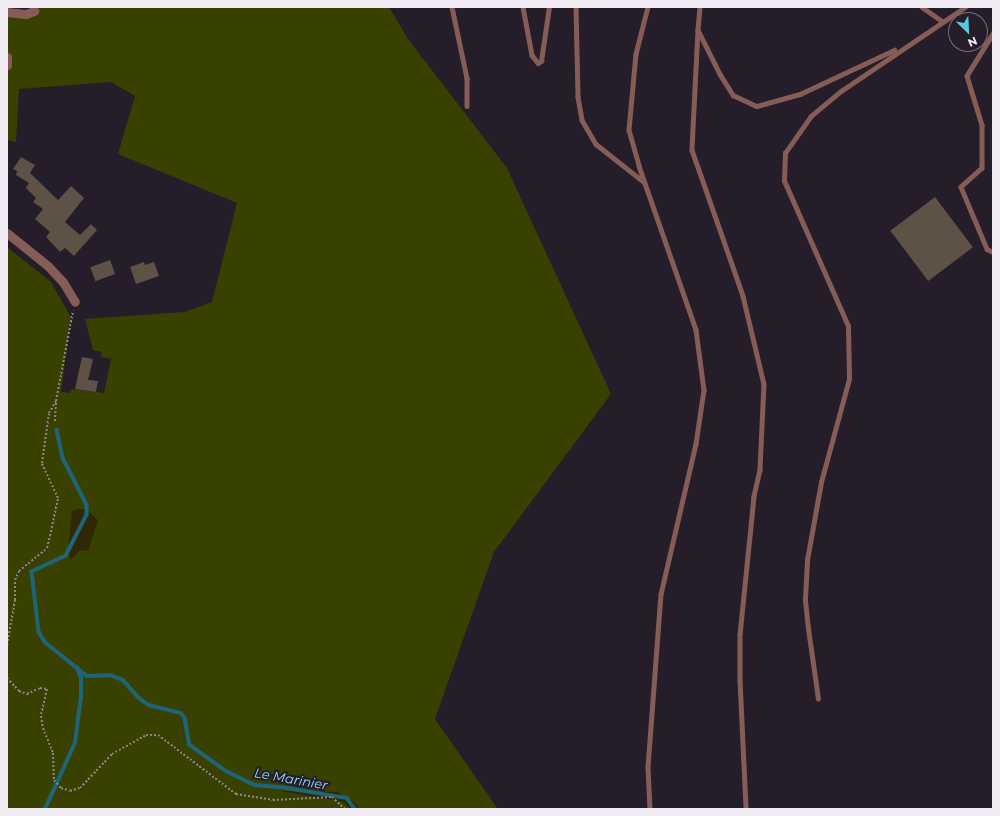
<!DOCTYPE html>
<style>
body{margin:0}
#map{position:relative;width:1000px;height:816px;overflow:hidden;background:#251d29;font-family:Montserrat,sans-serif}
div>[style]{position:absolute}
.green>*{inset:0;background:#394100}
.sand>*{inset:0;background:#302706}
.stream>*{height:3.5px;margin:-1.75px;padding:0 1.75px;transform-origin:1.75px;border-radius:1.75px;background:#1f6579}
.building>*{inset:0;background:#5e5145;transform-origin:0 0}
.path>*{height:2px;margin-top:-1px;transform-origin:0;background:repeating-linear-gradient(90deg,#8c858f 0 2px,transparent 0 4px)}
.lane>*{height:4.5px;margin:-2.25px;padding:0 2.25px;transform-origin:2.25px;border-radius:2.25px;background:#865d56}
.street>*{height:9px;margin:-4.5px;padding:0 4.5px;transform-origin:4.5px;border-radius:4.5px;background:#865d56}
span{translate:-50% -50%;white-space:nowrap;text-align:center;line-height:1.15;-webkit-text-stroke:4px #251d29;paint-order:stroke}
.water-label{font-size:13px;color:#89dffc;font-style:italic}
.frame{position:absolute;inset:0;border:8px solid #f1ecf4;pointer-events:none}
.north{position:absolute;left:948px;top:12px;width:40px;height:40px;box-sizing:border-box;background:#251d29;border:1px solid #77707a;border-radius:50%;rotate:156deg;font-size:11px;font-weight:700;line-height:16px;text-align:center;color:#f1ecf4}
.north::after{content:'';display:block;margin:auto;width:14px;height:18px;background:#54cade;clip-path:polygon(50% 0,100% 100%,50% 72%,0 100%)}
</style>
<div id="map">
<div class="green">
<i style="clip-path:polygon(32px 7px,389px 7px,408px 39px,507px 168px,611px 394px,494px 552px,435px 719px,498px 809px,7px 809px,7px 247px,51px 282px,71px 317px,61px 392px,69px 393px,72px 389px,104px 393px,111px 359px,101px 357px,102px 352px,93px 350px,85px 319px,184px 312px,212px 302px,237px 203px,118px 154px,135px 96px,111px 82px,19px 89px,16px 142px,7px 140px,7px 14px,19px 15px)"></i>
</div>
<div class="sand">
<i style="clip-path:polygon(76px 509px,86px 509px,98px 520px,88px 551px,80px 550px,71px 560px,68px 550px,72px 511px)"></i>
<i style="clip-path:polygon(280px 791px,337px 792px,354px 802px,359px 809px,350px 809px,344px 802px)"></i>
</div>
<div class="stream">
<i style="left:57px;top:430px;width:29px;rotate:78deg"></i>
<i style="left:63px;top:458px;width:53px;rotate:62.9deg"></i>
<i style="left:87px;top:505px;width:10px;rotate:90deg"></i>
<i style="left:87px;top:515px;width:46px;rotate:117.1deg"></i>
<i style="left:66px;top:556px;width:38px;rotate:155deg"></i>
<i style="left:32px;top:572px;width:60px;rotate:83.3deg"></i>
<i style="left:39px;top:632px;width:12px;rotate:59deg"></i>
<i style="left:45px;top:642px;width:54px;rotate:39deg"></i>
<i style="left:87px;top:676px;width:23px;rotate:-2deg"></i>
<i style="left:110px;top:675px;width:14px;rotate:21deg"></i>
<i style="left:123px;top:680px;width:24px;rotate:48deg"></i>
<i style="left:139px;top:698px;width:12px;rotate:35deg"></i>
<i style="left:149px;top:705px;width:33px;rotate:14deg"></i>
<i style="left:181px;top:713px;width:6px;rotate:51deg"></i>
<i style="left:185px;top:718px;width:27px;rotate:80deg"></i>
<i style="left:190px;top:745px;width:44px;rotate:35.8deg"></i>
<i style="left:226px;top:771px;width:32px;rotate:26deg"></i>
<i style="left:255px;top:785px;width:32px;rotate:5deg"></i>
<i style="left:287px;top:788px;width:61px;rotate:9.5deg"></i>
<i style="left:347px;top:798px;width:14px;rotate:54deg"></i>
<i style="left:45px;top:809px;width:72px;rotate:-65.6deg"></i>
<i style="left:75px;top:743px;width:47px;rotate:-82.7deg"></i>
<i style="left:81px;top:696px;width:18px;rotate:-90deg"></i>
<i style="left:81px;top:678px;width:11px;rotate:-112deg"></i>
</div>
<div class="building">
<i style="clip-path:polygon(21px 157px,35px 165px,30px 173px,58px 200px,71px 186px,84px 198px,65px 222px,80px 235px,91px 224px,97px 230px,74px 256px,65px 248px,60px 252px,46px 237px,50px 232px,35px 219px,43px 209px,33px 202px,36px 198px,26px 188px,29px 183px,16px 175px,17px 171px,13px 169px)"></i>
<i style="left:935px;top:197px;width:63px;height:56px;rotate:53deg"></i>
<i style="left:110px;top:260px;width:15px;height:21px;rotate:70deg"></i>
<i style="clip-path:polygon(144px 262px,145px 265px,154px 262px,159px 276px,136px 284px,130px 267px)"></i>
<i style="clip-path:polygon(82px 357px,93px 359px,88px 380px,98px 381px,96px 392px,75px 389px)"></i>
</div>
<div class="path">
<i style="left:55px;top:421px;width:20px;rotate:-87deg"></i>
<i style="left:56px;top:401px;width:92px;rotate:-79.3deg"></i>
<i style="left:7px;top:645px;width:46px;rotate:-79.9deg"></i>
<i style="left:15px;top:600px;width:20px;rotate:-90deg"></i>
<i style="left:15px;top:580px;width:10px;rotate:-66deg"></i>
<i style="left:19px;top:571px;width:36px;rotate:-39deg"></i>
<i style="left:47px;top:548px;width:12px;rotate:-76deg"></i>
<i style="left:50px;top:536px;width:39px;rotate:-78deg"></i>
<i style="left:58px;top:498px;width:38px;rotate:-115deg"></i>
<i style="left:42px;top:463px;width:50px;rotate:-82deg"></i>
<i style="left:49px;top:413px;width:14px;rotate:-60deg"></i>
<i style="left:7px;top:678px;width:18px;rotate:47deg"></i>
<i style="left:19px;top:691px;width:9px;rotate:21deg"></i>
<i style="left:27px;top:694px;width:14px;rotate:-25deg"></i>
<i style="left:40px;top:688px;width:7px;rotate:8deg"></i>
<i style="left:47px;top:689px;width:28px;rotate:103deg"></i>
<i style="left:41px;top:716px;width:12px;rotate:81deg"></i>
<i style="left:43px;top:728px;width:27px;rotate:68deg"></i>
<i style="left:53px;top:753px;width:27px;rotate:88deg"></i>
<i style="left:54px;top:780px;width:11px;rotate:49deg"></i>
<i style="left:61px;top:788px;width:9px;rotate:18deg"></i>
<i style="left:70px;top:791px;width:10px;rotate:-17deg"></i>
<i style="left:80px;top:788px;width:47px;rotate:-46.7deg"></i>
<i style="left:112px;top:754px;width:39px;rotate:-29deg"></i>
<i style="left:146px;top:735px;width:12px"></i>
<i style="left:158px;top:735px;width:98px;rotate:37.1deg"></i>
<i style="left:236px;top:794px;width:37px;rotate:9deg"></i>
<i style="left:273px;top:800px;width:59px;rotate:-2.9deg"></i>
<i style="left:332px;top:797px;width:18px;rotate:43deg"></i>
</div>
<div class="lane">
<i style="left:452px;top:7px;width:73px;rotate:78.1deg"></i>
<i style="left:467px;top:78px;width:28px;rotate:90deg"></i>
<i style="left:523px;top:7px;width:49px;rotate:79.4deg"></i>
<i style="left:532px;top:55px;width:10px;rotate:53deg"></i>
<i style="left:538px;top:63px;width:4px;rotate:-34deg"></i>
<i style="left:541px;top:61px;width:55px;rotate:-81.6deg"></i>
<i style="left:576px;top:7px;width:90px;rotate:88.7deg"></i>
<i style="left:578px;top:97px;width:23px;rotate:80deg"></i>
<i style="left:582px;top:120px;width:28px;rotate:60deg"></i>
<i style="left:596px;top:144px;width:61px;rotate:38.4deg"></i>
<i style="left:648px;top:7px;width:49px;rotate:104.3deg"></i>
<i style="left:636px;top:54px;width:76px;rotate:95.3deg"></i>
<i style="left:629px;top:130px;width:37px;rotate:74deg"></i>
<i style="left:639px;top:166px;width:174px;rotate:70.8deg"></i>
<i style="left:696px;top:330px;width:61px;rotate:82.4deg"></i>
<i style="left:704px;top:390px;width:55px;rotate:98.4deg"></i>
<i style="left:696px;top:444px;width:154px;rotate:103.1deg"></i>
<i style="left:661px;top:594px;width:173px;rotate:94.3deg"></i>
<i style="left:648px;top:767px;width:42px;rotate:87.3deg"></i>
<i style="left:700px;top:7px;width:23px;rotate:95deg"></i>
<i style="left:698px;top:30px;width:49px;rotate:63.4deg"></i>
<i style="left:720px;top:74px;width:25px;rotate:58deg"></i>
<i style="left:733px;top:95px;width:26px;rotate:25deg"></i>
<i style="left:757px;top:106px;width:45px;rotate:-15.6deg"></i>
<i style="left:800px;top:94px;width:104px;rotate:-25.1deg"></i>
<i style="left:922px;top:7px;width:24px;rotate:35deg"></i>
<i style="left:698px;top:30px;width:120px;rotate:92.9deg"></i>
<i style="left:692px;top:150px;width:155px;rotate:70.7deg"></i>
<i style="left:743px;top:296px;width:90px;rotate:76.6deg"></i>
<i style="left:764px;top:384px;width:86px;rotate:92.7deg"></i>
<i style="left:760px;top:470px;width:28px;rotate:103deg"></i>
<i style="left:754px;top:497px;width:138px;rotate:95.8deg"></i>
<i style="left:740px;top:634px;width:46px;rotate:90deg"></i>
<i style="left:740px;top:680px;width:129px;rotate:87.3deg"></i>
<i style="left:993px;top:34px;width:49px;rotate:121.8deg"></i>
<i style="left:967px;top:76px;width:51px;rotate:73deg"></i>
<i style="left:982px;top:125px;width:43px;rotate:90deg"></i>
<i style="left:982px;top:168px;width:28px;rotate:138deg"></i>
<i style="left:961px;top:187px;width:67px;rotate:67.2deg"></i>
<i style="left:987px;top:249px;width:7px;rotate:27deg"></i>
<i style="left:818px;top:699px;width:71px;rotate:-98.1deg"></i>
<i style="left:808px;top:629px;width:30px;rotate:-96deg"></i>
<i style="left:805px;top:599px;width:39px;rotate:-87deg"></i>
<i style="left:807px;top:560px;width:79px;rotate:-79.8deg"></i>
<i style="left:821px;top:482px;width:107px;rotate:-74.8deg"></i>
<i style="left:849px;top:379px;width:53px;rotate:-91.1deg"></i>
<i style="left:848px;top:326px;width:158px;rotate:-113.8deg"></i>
<i style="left:784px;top:181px;width:28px;rotate:-88deg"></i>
<i style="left:785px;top:153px;width:45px;rotate:-54.9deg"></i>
<i style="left:811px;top:116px;width:39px;rotate:-40deg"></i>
<i style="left:841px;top:91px;width:150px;rotate:-34.1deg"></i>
</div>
<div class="street">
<i style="left:7px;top:12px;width:19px;rotate:6deg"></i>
<i style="left:26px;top:14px;width:9px;rotate:-21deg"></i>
<i style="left:7px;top:57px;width:8px;rotate:90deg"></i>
<i style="left:7px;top:233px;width:53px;rotate:38.8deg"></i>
<i style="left:48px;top:266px;width:22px;rotate:47deg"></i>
<i style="left:63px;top:282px;width:23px;rotate:59deg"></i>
</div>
<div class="water-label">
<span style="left:291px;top:779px;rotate:10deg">Le Marinier</span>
</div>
<div class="frame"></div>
<div class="north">N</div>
</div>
